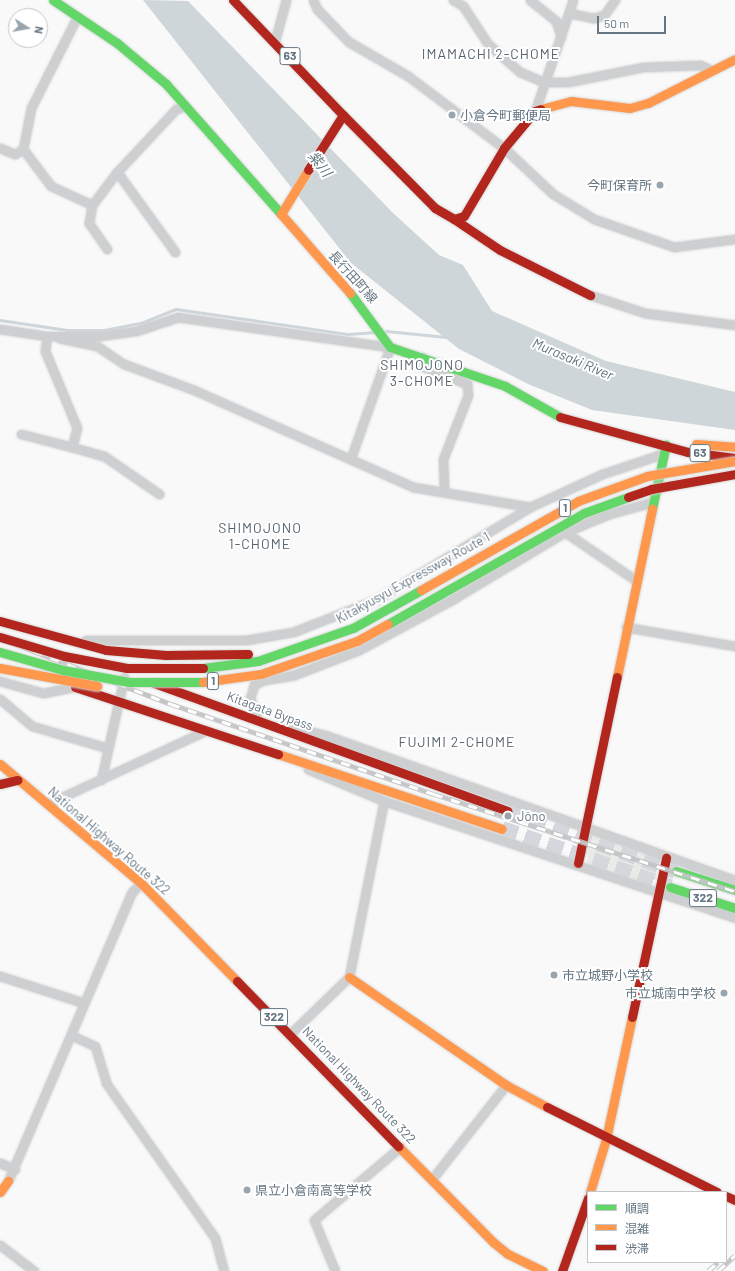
<!DOCTYPE html>
<meta charset="utf-8">
<style>
body{margin:0}
#map{position:relative;width:735px;height:1271px;overflow:hidden;background:#f9f9f9;font-family:Barlow,"Noto Sans JP",sans-serif}
div>[style]{position:absolute}
.green>*{inset:0;background:#e8ebe6}
.water>*{inset:0;background:#ced6d9}
.stream>*{height:3px;margin:-1.5px;padding:0 1.5px;transform-origin:1.5px;border-radius:1.5px;background:#ced6d9}
.highway-tunnel>*{height:16px;margin-top:-8px;transform-origin:0;background:repeating-linear-gradient(90deg,#d4d8dc 0 16px,transparent 0 24px)}
.roads{filter:drop-shadow(0 0 1px #d5d6d7) drop-shadow(0 0 1px #d5d6d7)}
.street>*{height:9px;margin:-4.5px;padding:0 4.5px;transform-origin:4.5px;border-radius:4.5px;background:#cecfd0}
.fast>*{height:9px;margin:-4.5px;padding:0 4.5px;transform-origin:4.5px;border-radius:4.5px;background:#63d668}
.slow>*{height:9px;margin:-4.5px;padding:0 4.5px;transform-origin:4.5px;border-radius:4.5px;background:#ff974d}
.jam>*{height:9px;margin:-4.5px;padding:0 4.5px;transform-origin:4.5px;border-radius:4.5px;background:#b3261e}
.rail>*{height:4.5px;margin-top:-2.25px;transform-origin:0;background:repeating-linear-gradient(90deg,#fff 0 9px,#c3c5c6 0 18px);box-sizing:border-box;border-block:1px solid #c3c5c6}
.bridges{filter:drop-shadow(0 0 1px #d5d6d6) drop-shadow(0 0 1px #d5d6d6)}
.fast-bridge>*{height:9px;margin:-4.5px;padding:0 4.5px;transform-origin:4.5px;border-radius:4.5px;background:#63d668}
.slow-bridge>*{height:9px;margin:-4.5px;padding:0 4.5px;transform-origin:4.5px;border-radius:4.5px;background:#ff974d}
.jam-bridge>*{height:9px;margin:-4.5px;padding:0 4.5px;transform-origin:4.5px;border-radius:4.5px;background:#b3261e}
.dots>*{width:11px;height:11px;translate:-50% -50%;box-sizing:border-box;border:2px solid #fff;border-radius:50%}
span{translate:-50% -50%;white-space:nowrap;text-align:center;line-height:1.15;-webkit-text-stroke:4px #fff;paint-order:stroke}
.shield-label span{padding:1px 3px;background:#fff;border:1px solid;border-radius:3px;-webkit-text-stroke-width:0}
.shield-label{font-size:12px;color:#657683;font-weight:700}
.poi-label{font-size:13px;color:#657683}
.left{translate:0 -50%;text-align:left}
.right{translate:-100% -50%;text-align:right}
.street-label{font-size:13px;color:#657683}
.neighbourhood-label{font-size:14px;color:#57646e;letter-spacing:1px}
.water-label{font-size:14px;color:#60757c;font-style:italic}
.legend{position:absolute;left:587px;top:1191px;width:140px;height:72px;box-sizing:border-box;background:#fff;border:1px solid #c1c8cd;margin:0;padding:5px 7px;list-style:none;font-size:12px;color:#657683}
.legend li{display:flex;align-items:center;gap:8px;height:20px}
.legend b{width:20px;border:1px solid #c1c8cd}
.north{position:absolute;left:8px;top:8px;width:40px;height:40px;box-sizing:border-box;background:#fff;border:1px solid #c1c8cd;border-radius:50%;rotate:101deg;font-size:11px;font-weight:700;line-height:16px;text-align:center;color:#657683}
.north::after{content:'';display:block;margin:auto;width:14px;height:18px;background:#99a4ac;clip-path:polygon(50% 0,100% 100%,50% 72%,0 100%)}
.scale{position:absolute;left:597px;top:16px;width:69px;height:18px;box-sizing:border-box;border:2px solid #657683;border-top:0;padding-left:5px;font-size:12px;line-height:14px;white-space:nowrap;color:#657683;-webkit-text-stroke:3px #fff;paint-order:stroke}
</style>
<div id="map">
<div class="green">
<i style="clip-path:polygon(596px 835px,657px 858px,656px 879px,646px 883px,587px 863px,589px 837px)"></i>
</div>
<div class="water">
<i style="clip-path:polygon(143px 0,188px 1px,393px 213px,439px 255px,463px 265px,492px 311px,606px 361px,735px 392px,735px 430px,592px 410px,528px 384px,459px 349px,351px 263px)"></i>
</div>
<div class="stream">
<i style="left:0;top:320px;width:68px;rotate:8.5deg"></i>
<i style="left:67px;top:330px;width:37px"></i>
<i style="left:104px;top:330px;width:38px;rotate:-11deg"></i>
<i style="left:141px;top:323px;width:38px;rotate:-22deg"></i>
<i style="left:176px;top:309px;width:174px;rotate:8.3deg"></i>
<i style="left:348px;top:334px;width:28px;rotate:-4deg"></i>
<i style="left:386px;top:331px;width:61px;rotate:5.6deg"></i>
</div>
<div class="highway-tunnel">
<i style="left:508px;top:811px;width:178px;rotate:19.7deg"></i>
<i style="left:502px;top:829px;width:178px;rotate:19deg"></i>
</div>
<div class="roads">
<div class="street">
<i style="left:313px;top:0;width:10px;rotate:66deg"></i>
<i style="left:317px;top:9px;width:46px;rotate:45.9deg"></i>
<i style="left:349px;top:42px;width:68px;rotate:30deg"></i>
<i style="left:408px;top:76px;width:120px;rotate:36.9deg"></i>
<i style="left:504px;top:148px;width:67px;rotate:43.2deg"></i>
<i style="left:553px;top:194px;width:48px;rotate:31.4deg"></i>
<i style="left:594px;top:219px;width:85px;rotate:19.3deg"></i>
<i style="left:674px;top:247px;width:62px;rotate:-7.5deg"></i>
<i style="left:453px;top:0;width:12px;rotate:31deg"></i>
<i style="left:463px;top:6px;width:45px;rotate:56.7deg"></i>
<i style="left:488px;top:44px;width:43px;rotate:41.2deg"></i>
<i style="left:520px;top:72px;width:26px;rotate:23deg"></i>
<i style="left:544px;top:82px;width:24px"></i>
<i style="left:568px;top:82px;width:76px;rotate:-11.3deg"></i>
<i style="left:643px;top:67px;width:57px;rotate:-2deg"></i>
<i style="left:700px;top:65px;width:13px;rotate:23deg"></i>
<i style="left:530px;top:0;width:33px;rotate:39deg"></i>
<i style="left:556px;top:21px;width:17px;rotate:73deg"></i>
<i style="left:569px;top:13px;width:25px;rotate:12deg"></i>
<i style="left:593px;top:18px;width:11px;rotate:-15deg"></i>
<i style="left:604px;top:15px;width:19px;rotate:-54deg"></i>
<i style="left:275px;top:40px;width:41px;rotate:-74.6deg"></i>
<i style="left:535px;top:111px;width:117px;rotate:-71.1deg"></i>
<i style="left:0;top:148px;width:16px;rotate:22deg"></i>
<i style="left:15px;top:154px;width:9px;rotate:-32deg"></i>
<i style="left:23px;top:149px;width:42px;rotate:-79deg"></i>
<i style="left:31px;top:108px;width:102px;rotate:-63.2deg"></i>
<i style="left:23px;top:149px;width:46px;rotate:52.9deg"></i>
<i style="left:51px;top:186px;width:45px;rotate:24.9deg"></i>
<i style="left:107px;top:249px;width:32px;rotate:-125deg"></i>
<i style="left:89px;top:223px;width:18px;rotate:-81deg"></i>
<i style="left:92px;top:205px;width:41px;rotate:-52.9deg"></i>
<i style="left:175px;top:252px;width:99px;rotate:-125.9deg"></i>
<i style="left:117px;top:172px;width:86px;rotate:-46.9deg"></i>
<i style="left:176px;top:109px;width:10px;rotate:-17deg"></i>
<i style="left:590px;top:295px;width:58px;rotate:18.1deg"></i>
<i style="left:645px;top:313px;width:91px;rotate:7.6deg"></i>
<i style="left:0;top:329px;width:48px;rotate:8.5deg"></i>
<i style="left:47px;top:336px;width:52px"></i>
<i style="left:99px;top:336px;width:37px;rotate:-8deg"></i>
<i style="left:136px;top:331px;width:44px;rotate:-18.4deg"></i>
<i style="left:178px;top:317px;width:214px;rotate:8.1deg"></i>
<i style="left:390px;top:347px;width:118px;rotate:109.4deg"></i>
<i style="left:47px;top:336px;width:15px;rotate:98deg"></i>
<i style="left:45px;top:351px;width:83px;rotate:67.4deg"></i>
<i style="left:77px;top:428px;width:20px;rotate:105deg"></i>
<i style="left:72px;top:447px;width:33px;rotate:16deg"></i>
<i style="left:104px;top:456px;width:67px;rotate:34.6deg"></i>
<i style="left:59px;top:338px;width:39px;rotate:12deg"></i>
<i style="left:97px;top:346px;width:32px;rotate:34deg"></i>
<i style="left:124px;top:364px;width:75px;rotate:20.4deg"></i>
<i style="left:194px;top:390px;width:240px;rotate:23.9deg"></i>
<i style="left:413px;top:487px;width:119px;rotate:9.7deg"></i>
<i style="left:422px;top:357px;width:9px;rotate:111deg"></i>
<i style="left:419px;top:365px;width:52px;rotate:21.6deg"></i>
<i style="left:467px;top:384px;width:11px;rotate:85deg"></i>
<i style="left:468px;top:395px;width:69px;rotate:111.3deg"></i>
<i style="left:443px;top:459px;width:33px;rotate:88deg"></i>
<i style="left:21px;top:434px;width:53px;rotate:14.3deg"></i>
<i style="left:565px;top:532px;width:85px;rotate:34.4deg"></i>
<i style="left:626px;top:627px;width:111px;rotate:9.9deg"></i>
<i style="left:86px;top:640px;width:160px"></i>
<i style="left:246px;top:640px;width:48px;rotate:-9.7deg"></i>
<i style="left:293px;top:632px;width:90px;rotate:-21.4deg"></i>
<i style="left:377px;top:599px;width:179px;rotate:-31deg"></i>
<i style="left:530px;top:507px;width:79px;rotate:-24.6deg"></i>
<i style="left:602px;top:474px;width:63px;rotate:-18.4deg"></i>
<i style="left:0;top:681px;width:45px;rotate:15.6deg"></i>
<i style="left:43px;top:693px;width:31px;rotate:-11deg"></i>
<i style="left:0;top:699px;width:42px;rotate:40.2deg"></i>
<i style="left:32px;top:726px;width:78px;rotate:16.3deg"></i>
<i style="left:258px;top:720px;width:23px;rotate:-110deg"></i>
<i style="left:250px;top:698px;width:14px;rotate:-73deg"></i>
<i style="left:254px;top:685px;width:11px;rotate:-27deg"></i>
<i style="left:264px;top:680px;width:30px;rotate:-9deg"></i>
<i style="left:294px;top:675px;width:70px;rotate:-21deg"></i>
<i style="left:359px;top:650px;width:109px;rotate:-28.4deg"></i>
<i style="left:455px;top:598px;width:128px;rotate:-31deg"></i>
<i style="left:565px;top:532px;width:48px;rotate:-22.2deg"></i>
<i style="left:609px;top:514px;width:46px;rotate:-15.3deg"></i>
<i style="left:292px;top:727px;width:34px;rotate:14deg"></i>
<i style="left:325px;top:735px;width:435px;rotate:19.5deg"></i>
<i style="left:308px;top:769px;width:82px;rotate:22.8deg"></i>
<i style="left:384px;top:801px;width:370px;rotate:18.4deg"></i>
<i style="left:101px;top:780px;width:105px;rotate:-77.3deg"></i>
<i style="left:47px;top:804px;width:174px;rotate:-24.8deg"></i>
<i style="left:0;top:976px;width:88px;rotate:17.8deg"></i>
<i style="left:291px;top:1033px;width:81px;rotate:-44deg"></i>
<i style="left:349px;top:977px;width:179px;rotate:-78.8deg"></i>
<i style="left:71px;top:1035px;width:26px;rotate:25deg"></i>
<i style="left:95px;top:1046px;width:39px;rotate:73deg"></i>
<i style="left:106px;top:1083px;width:189px;rotate:54.9deg"></i>
<i style="left:215px;top:1238px;width:34px;rotate:75deg"></i>
<i style="left:0;top:1163px;width:16px;rotate:22deg"></i>
<i style="left:432px;top:1179px;width:120px;rotate:-51.8deg"></i>
<i style="left:8px;top:1181px;width:314px;rotate:-66.8deg"></i>
<i style="left:132px;top:892px;width:13px;rotate:-45deg"></i>
<i style="left:0;top:1245px;width:43px;rotate:37.4deg"></i>
<i style="left:335px;top:1271px;width:55px;rotate:-112.4deg"></i>
<i style="left:314px;top:1220px;width:113px;rotate:-40.3deg"></i>
</div>
<div class="fast">
<i style="left:53px;top:0;width:77px;rotate:33.9deg"></i>
<i style="left:117px;top:43px;width:64px;rotate:39.9deg"></i>
<i style="left:166px;top:84px;width:174px;rotate:48.5deg"></i>
<i style="left:350px;top:293px;width:67px;rotate:53.5deg"></i>
<i style="left:390px;top:347px;width:121px;rotate:18.7deg"></i>
<i style="left:505px;top:386px;width:63px;rotate:29.4deg"></i>
<i style="left:652px;top:509px;width:66px;rotate:-77.8deg"></i>
<i style="left:676px;top:871px;width:62px;rotate:17.9deg"></i>
<i style="left:670px;top:887px;width:68px;rotate:17.9deg"></i>
</div>
<div class="slow">
<i style="left:541px;top:109px;width:31px;rotate:-15deg"></i>
<i style="left:571px;top:101px;width:59px;rotate:6.8deg"></i>
<i style="left:630px;top:108px;width:19px;rotate:-16deg"></i>
<i style="left:648px;top:103px;width:97px;rotate:-26.8deg"></i>
<i style="left:308px;top:170px;width:52px;rotate:121.5deg"></i>
<i style="left:281px;top:214px;width:105px;rotate:48.9deg"></i>
<i style="left:696px;top:444px;width:39px;rotate:4deg"></i>
<i style="left:617px;top:677px;width:172px;rotate:-78.2deg"></i>
<i style="left:278px;top:754px;width:236px;rotate:18.5deg"></i>
<i style="left:0;top:764px;width:185px;rotate:40.2deg"></i>
<i style="left:141px;top:883px;width:137px;rotate:45.6deg"></i>
<i style="left:349px;top:977px;width:191px;rotate:34.5deg"></i>
<i style="left:506px;top:1085px;width:47px;rotate:28.2deg"></i>
<i style="left:398px;top:1146px;width:135px;rotate:45.3deg"></i>
<i style="left:493px;top:1242px;width:19px;rotate:39deg"></i>
<i style="left:508px;top:1254px;width:39px;rotate:26deg"></i>
<i style="left:0;top:1192px;width:14px;rotate:-54deg"></i>
<i style="left:590px;top:1192px;width:55px;rotate:-73.2deg"></i>
<i style="left:606px;top:1139px;width:125px;rotate:-78deg"></i>
</div>
<div class="jam">
<i style="left:233px;top:0;width:159px;rotate:46.3deg"></i>
<i style="left:343px;top:115px;width:65px;rotate:122.5deg"></i>
<i style="left:343px;top:115px;width:131px;rotate:45.3deg"></i>
<i style="left:435px;top:208px;width:22px;rotate:30deg"></i>
<i style="left:454px;top:219px;width:10px;rotate:-17deg"></i>
<i style="left:464px;top:216px;width:79px;rotate:-59.5deg"></i>
<i style="left:504px;top:148px;width:48px;rotate:-50deg"></i>
<i style="left:535px;top:111px;width:6px;rotate:-18deg"></i>
<i style="left:454px;top:219px;width:55px;rotate:34deg"></i>
<i style="left:500px;top:250px;width:101px;rotate:26.6deg"></i>
<i style="left:560px;top:417px;width:133px;rotate:15.3deg"></i>
<i style="left:688px;top:452px;width:47px;rotate:7.3deg"></i>
<i style="left:154px;top:683px;width:376px;rotate:19.9deg"></i>
<i style="left:75px;top:687px;width:214px;rotate:18.3deg"></i>
<i style="left:0;top:784px;width:18px;rotate:-13deg"></i>
<i style="left:578px;top:863px;width:190px;rotate:-78.2deg"></i>
<i style="left:237px;top:981px;width:231px;rotate:45.7deg"></i>
<i style="left:632px;top:1017px;width:163px;rotate:-77.9deg"></i>
<i style="left:547px;top:1107px;width:190px;rotate:26.6deg"></i>
<i style="left:726px;top:1196px;width:10px;rotate:24deg"></i>
<i style="left:562px;top:1271px;width:77px;rotate:-70.4deg"></i>
</div>
</div>
<div class="rail">
<i style="left:0;top:638px;width:183px;rotate:21.1deg"></i>
<i style="left:171px;top:704px;width:278px;rotate:18.9deg"></i>
<i style="left:434px;top:794px;width:316px;rotate:17.9deg"></i>
<i style="left:708px;top:1271px;width:13px;rotate:-42deg"></i>
<i style="left:718px;top:1271px;width:23px;rotate:-43deg"></i>
</div>
<div class="bridges">
<div class="fast-bridge">
<i style="left:388px;top:624px;width:225px;rotate:-29.5deg"></i>
<i style="left:584px;top:513px;width:47px;rotate:-20deg"></i>
<i style="left:0;top:652px;width:66px;rotate:15.9deg"></i>
<i style="left:63px;top:670px;width:67px;rotate:10.3deg"></i>
<i style="left:129px;top:682px;width:74px"></i>
<i style="left:203px;top:668px;width:55px;rotate:-7.3deg"></i>
<i style="left:258px;top:661px;width:101px;rotate:-19.2deg"></i>
<i style="left:353px;top:628px;width:78px;rotate:-29.2deg"></i>
</div>
<div class="slow-bridge">
<i style="left:421px;top:590px;width:180px;rotate:-29.5deg"></i>
<i style="left:578px;top:501px;width:73px;rotate:-19.9deg"></i>
<i style="left:647px;top:476px;width:89px;rotate:-9.7deg"></i>
<i style="left:0;top:668px;width:99px;rotate:10.5deg"></i>
<i style="left:203px;top:682px;width:59px;rotate:-7.9deg"></i>
<i style="left:261px;top:674px;width:102px;rotate:-19deg"></i>
<i style="left:357px;top:641px;width:35px;rotate:-29deg"></i>
</div>
<div class="jam-bridge">
<i style="left:628px;top:497px;width:24px;rotate:-19deg"></i>
<i style="left:651px;top:489px;width:85px;rotate:-10.1deg"></i>
<i style="left:0;top:621px;width:110px;rotate:15.3deg"></i>
<i style="left:106px;top:650px;width:60px;rotate:4.8deg"></i>
<i style="left:166px;top:655px;width:82px;rotate:-0.7deg"></i>
<i style="left:0;top:637px;width:67px;rotate:16.5deg"></i>
<i style="left:64px;top:656px;width:64px;rotate:10.8deg"></i>
<i style="left:127px;top:668px;width:76px"></i>
</div>
</div>
<div class="dots">
<i style="left:452px;top:115px;background:#99a4ac"></i>
<i style="left:660px;top:185px;background:#99a4ac"></i>
<i style="left:508px;top:816px;background:#99a4ac"></i>
<i style="left:554px;top:975px;background:#99a4ac"></i>
<i style="left:724px;top:993px;background:#99a4ac"></i>
<i style="left:247px;top:1190px;background:#99a4ac"></i>
</div>
<div class="shield-label">
<span style="left:290px;top:56px">63</span>
<span style="left:700px;top:453px">63</span>
<span style="left:565px;top:508px">1</span>
<span style="left:213px;top:681px">1</span>
<span style="left:703px;top:898px">322</span>
<span style="left:274px;top:1017px">322</span>
</div>
<div class="poi-label">
<span class="left" style="left:460px;top:115px">小倉今町郵便局</span>
<span class="right" style="left:652px;top:185px">今町保育所</span>
<span class="left" style="left:517px;top:816px">Jōno</span>
<span class="left" style="left:562px;top:975px">市立城野小学校</span>
<span class="right" style="left:716px;top:993px">市立城南中学校</span>
<span class="left" style="left:255px;top:1190px">県立小倉南高等学校</span>
</div>
<div class="street-label">
<span style="left:353px;top:277px;rotate:48deg">長行田町線</span>
<span style="left:413px;top:578px;rotate:-29deg">Kitakyusyu Expressway Route 1</span>
<span style="left:270px;top:711px;rotate:20deg">Kitagata Bypass</span>
<span style="left:109px;top:841px;rotate:41deg">National Highway Route 322</span>
<span style="left:359px;top:1085px;rotate:46deg">National Highway Route 322</span>
</div>
<div class="neighbourhood-label">
<span style="left:491px;top:54px">IMAMACHI 2-CHOME</span>
<span style="left:422px;top:373px">SHIMOJONO<br>3-CHOME</span>
<span style="left:260px;top:536px">SHIMOJONO<br>1-CHOME</span>
<span style="left:457px;top:742px">FUJIMI 2-CHOME</span>
</div>
<div class="water-label">
<span style="left:320px;top:164px;rotate:52deg">紫川</span>
<span style="left:573px;top:359px;rotate:23deg">Murasaki River</span>
</div>
<ul class="legend">
<li><b style="height:5px;background:#63d668"></b>順調</li>
<li><b style="height:5px;background:#ff974d"></b>混雑</li>
<li><b style="height:5px;background:#b3261e"></b>渋滞</li>
</ul>
<div class="north">N</div>
<div class="scale">50 m</div>
</div>
